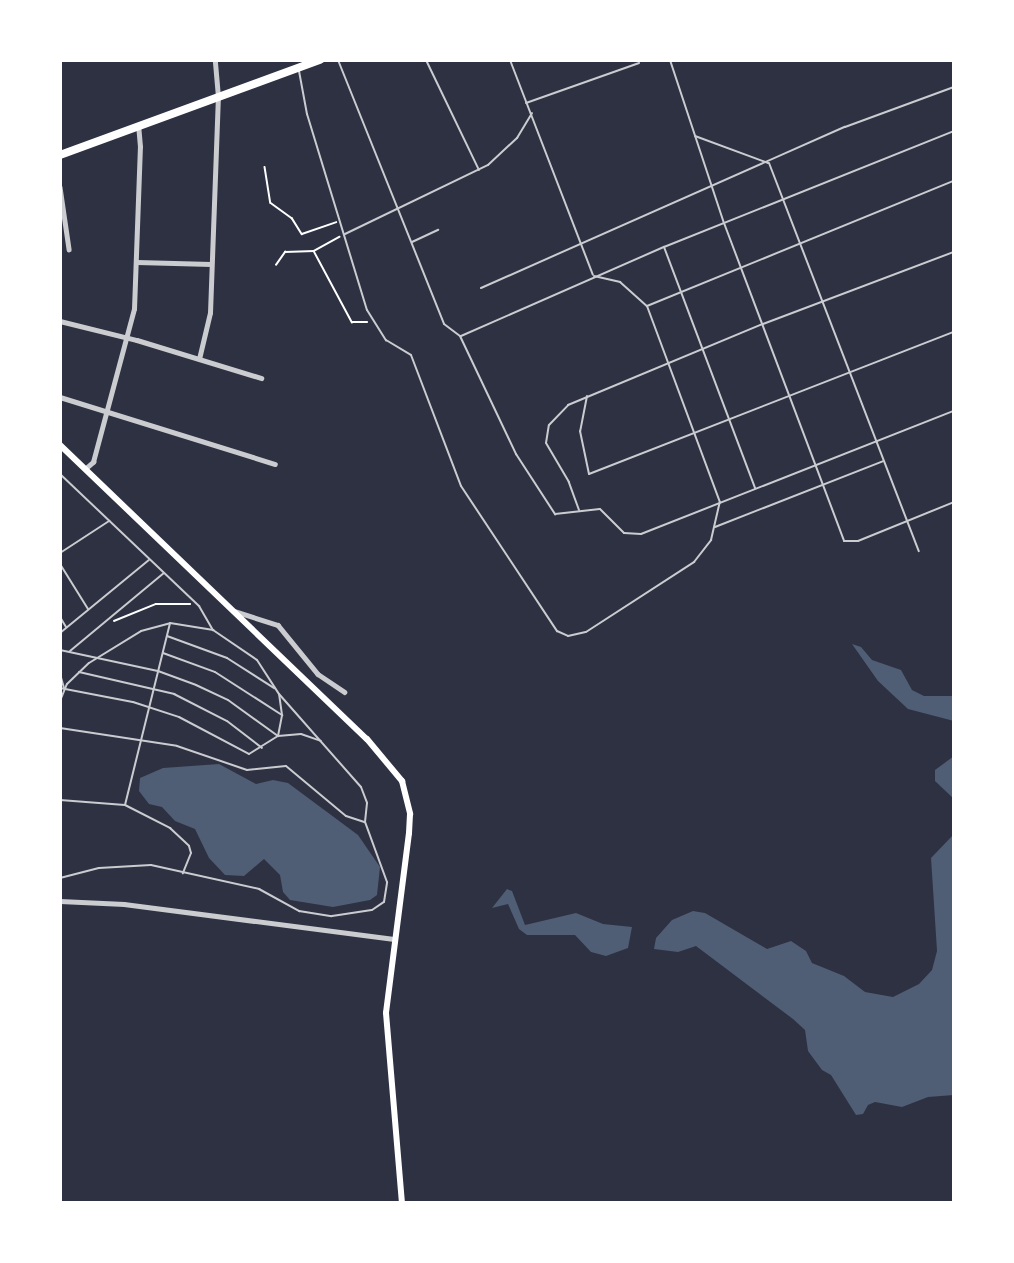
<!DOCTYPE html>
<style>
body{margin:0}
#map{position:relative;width:1014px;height:1263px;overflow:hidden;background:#2d3142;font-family:"Open Sans",sans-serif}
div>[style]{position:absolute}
.water>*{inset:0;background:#4f5d75}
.path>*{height:1.5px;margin:-0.75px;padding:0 0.75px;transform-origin:0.75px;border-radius:0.75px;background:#fff}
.service>*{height:2px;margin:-1px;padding:0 1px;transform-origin:1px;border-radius:1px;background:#caccd0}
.minor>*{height:4.5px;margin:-2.25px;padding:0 2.25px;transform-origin:2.25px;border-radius:2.25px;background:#caccd0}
.secondary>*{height:6px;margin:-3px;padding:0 3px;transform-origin:3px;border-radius:3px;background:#fff}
.trunk>*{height:8px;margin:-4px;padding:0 4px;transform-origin:4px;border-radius:4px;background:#fff}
span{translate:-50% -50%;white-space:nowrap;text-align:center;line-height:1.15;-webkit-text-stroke:4.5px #fff;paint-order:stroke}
.frame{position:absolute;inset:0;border:62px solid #fff;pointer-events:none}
</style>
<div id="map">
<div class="water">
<i style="clip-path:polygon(852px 644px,861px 647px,872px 660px,901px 670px,912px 690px,924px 696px,954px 696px,954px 721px,908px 709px,878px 681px)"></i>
<i style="clip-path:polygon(954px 756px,954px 799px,935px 781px,935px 770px)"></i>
<i style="clip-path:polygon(219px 764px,256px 784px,273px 780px,288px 783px,358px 835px,380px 867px,377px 895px,370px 900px,333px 907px,290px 900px,283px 892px,280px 875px,264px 859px,244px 876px,225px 875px,209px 858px,195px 829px,175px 821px,162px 807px,149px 804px,139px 791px,140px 778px,163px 768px)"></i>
<i style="clip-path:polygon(954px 834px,954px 1095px,928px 1097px,902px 1107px,875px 1102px,868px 1105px,863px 1114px,856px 1115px,831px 1075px,822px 1070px,808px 1051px,805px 1030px,793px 1019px,696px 946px,678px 952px,654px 949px,656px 938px,672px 920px,693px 911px,705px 913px,767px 949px,791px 941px,806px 951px,812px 963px,844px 976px,865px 992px,893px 997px,919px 984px,932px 970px,937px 951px,931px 858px)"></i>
<i style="clip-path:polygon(507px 889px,512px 891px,525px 925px,576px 913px,603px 924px,632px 927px,628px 948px,606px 956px,591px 952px,575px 935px,527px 935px,519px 929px,508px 904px,492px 908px)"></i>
</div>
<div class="path">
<i style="left:265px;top:167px;width:36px;rotate:81deg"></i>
<i style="left:271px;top:203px;width:26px;rotate:36deg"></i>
<i style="left:292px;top:218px;width:19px;rotate:58deg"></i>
<i style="left:302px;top:234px;width:36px;rotate:-19deg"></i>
<i style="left:314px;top:251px;width:81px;rotate:61.8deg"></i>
<i style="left:352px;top:322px;width:15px"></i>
<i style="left:276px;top:265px;width:16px;rotate:-55deg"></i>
<i style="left:285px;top:252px;width:29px;rotate:-2deg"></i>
<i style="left:314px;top:251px;width:29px;rotate:-29deg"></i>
<i style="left:114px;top:621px;width:45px;rotate:-22deg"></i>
<i style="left:156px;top:604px;width:34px"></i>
</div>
<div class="service">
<i style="left:338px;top:60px;width:284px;rotate:68.1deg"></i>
<i style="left:444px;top:324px;width:20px;rotate:37deg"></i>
<i style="left:460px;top:336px;width:131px;rotate:64.6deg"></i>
<i style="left:516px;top:454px;width:72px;rotate:57deg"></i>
<i style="left:555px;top:514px;width:45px;rotate:-6.3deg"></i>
<i style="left:600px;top:509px;width:34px;rotate:45deg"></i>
<i style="left:624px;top:533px;width:17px;rotate:3deg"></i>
<i style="left:641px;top:534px;width:336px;rotate:-21.5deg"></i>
<i style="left:426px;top:60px;width:122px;rotate:64.3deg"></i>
<i style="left:510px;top:60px;width:230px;rotate:68.9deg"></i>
<i style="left:670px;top:60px;width:172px;rotate:71.7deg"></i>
<i style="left:724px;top:223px;width:340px;rotate:69.3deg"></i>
<i style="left:844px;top:541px;width:14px"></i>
<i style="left:858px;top:541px;width:104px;rotate:-22.1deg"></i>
<i style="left:299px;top:71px;width:44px;rotate:79.5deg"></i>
<i style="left:307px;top:114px;width:205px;rotate:73deg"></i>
<i style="left:367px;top:310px;width:36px;rotate:58deg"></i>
<i style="left:386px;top:340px;width:29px;rotate:31deg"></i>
<i style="left:411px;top:355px;width:140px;rotate:69.1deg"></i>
<i style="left:461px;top:486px;width:174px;rotate:56.5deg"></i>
<i style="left:557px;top:631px;width:12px;rotate:24deg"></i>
<i style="left:568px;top:636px;width:18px;rotate:-13deg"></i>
<i style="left:586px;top:632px;width:129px;rotate:-32.9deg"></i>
<i style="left:694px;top:562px;width:28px;rotate:-52deg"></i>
<i style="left:711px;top:540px;width:39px;rotate:-77deg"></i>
<i style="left:526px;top:103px;width:120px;rotate:-19.5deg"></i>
<i style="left:695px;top:136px;width:78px;rotate:20.3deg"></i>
<i style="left:769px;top:163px;width:416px;rotate:68.9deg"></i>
<i style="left:345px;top:234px;width:159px;rotate:-25.8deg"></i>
<i style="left:488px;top:165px;width:40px;rotate:-43deg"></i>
<i style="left:517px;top:138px;width:29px;rotate:-59deg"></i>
<i style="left:412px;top:242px;width:29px;rotate:-25deg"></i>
<i style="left:664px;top:247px;width:258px;rotate:69.3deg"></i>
<i style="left:594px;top:276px;width:27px;rotate:13deg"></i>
<i style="left:620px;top:282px;width:36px;rotate:42deg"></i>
<i style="left:647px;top:306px;width:209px;rotate:69.6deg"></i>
<i style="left:481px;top:288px;width:398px;rotate:-23.9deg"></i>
<i style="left:845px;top:127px;width:116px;rotate:-20.2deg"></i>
<i style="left:647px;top:306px;width:331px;rotate:-22.2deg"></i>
<i style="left:461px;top:336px;width:222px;rotate:-23.7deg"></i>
<i style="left:664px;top:247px;width:312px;rotate:-21.8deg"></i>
<i style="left:587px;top:396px;width:36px;rotate:101deg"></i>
<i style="left:580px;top:431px;width:44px;rotate:78.2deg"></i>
<i style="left:589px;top:474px;width:392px;rotate:-21.3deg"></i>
<i style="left:60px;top:474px;width:192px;rotate:43.5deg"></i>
<i style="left:199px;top:606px;width:28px;rotate:60deg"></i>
<i style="left:579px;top:510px;width:30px;rotate:-110deg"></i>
<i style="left:569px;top:482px;width:45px;rotate:-120.5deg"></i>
<i style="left:546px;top:443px;width:18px;rotate:-81deg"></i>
<i style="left:549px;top:425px;width:28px;rotate:-46deg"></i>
<i style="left:568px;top:405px;width:211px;rotate:-22.6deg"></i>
<i style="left:763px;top:324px;width:204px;rotate:-20.7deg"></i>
<i style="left:715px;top:527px;width:180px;rotate:-21.4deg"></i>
<i style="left:60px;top:553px;width:59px;rotate:-33.1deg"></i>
<i style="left:60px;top:564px;width:53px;rotate:58.1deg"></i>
<i style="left:60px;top:617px;width:12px;rotate:59deg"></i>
<i style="left:60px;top:633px;width:115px;rotate:-39.4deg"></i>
<i style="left:167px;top:636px;width:64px;rotate:20.1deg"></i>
<i style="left:227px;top:658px;width:56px;rotate:32.6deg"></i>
<i style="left:60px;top:650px;width:100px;rotate:12.1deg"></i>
<i style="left:158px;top:671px;width:40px;rotate:20.2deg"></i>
<i style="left:196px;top:685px;width:35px;rotate:25deg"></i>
<i style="left:228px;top:700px;width:62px;rotate:35.8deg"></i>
<i style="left:70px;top:651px;width:122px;rotate:-39.7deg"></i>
<i style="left:163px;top:653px;width:55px;rotate:20.1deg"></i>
<i style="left:215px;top:672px;width:80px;rotate:32.7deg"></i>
<i style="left:79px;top:672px;width:98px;rotate:13deg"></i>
<i style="left:174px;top:694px;width:59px;rotate:27deg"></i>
<i style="left:227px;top:721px;width:44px;rotate:37.6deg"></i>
<i style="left:60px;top:674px;width:15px;rotate:74deg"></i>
<i style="left:60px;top:688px;width:74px;rotate:10.9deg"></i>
<i style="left:133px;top:702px;width:48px;rotate:18.1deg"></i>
<i style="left:179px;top:717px;width:79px;rotate:27.9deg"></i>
<i style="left:249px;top:754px;width:34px;rotate:-32deg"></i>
<i style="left:278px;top:736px;width:23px;rotate:-5deg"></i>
<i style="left:301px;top:734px;width:21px;rotate:19deg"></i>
<i style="left:60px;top:701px;width:18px;rotate:-68deg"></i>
<i style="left:67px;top:684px;width:30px;rotate:-44deg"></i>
<i style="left:89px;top:663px;width:61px;rotate:-31.6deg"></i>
<i style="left:141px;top:631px;width:30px;rotate:-15deg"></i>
<i style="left:170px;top:623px;width:44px;rotate:9.2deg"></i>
<i style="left:213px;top:630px;width:53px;rotate:34.3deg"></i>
<i style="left:257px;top:660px;width:40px;rotate:57.1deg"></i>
<i style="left:279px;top:694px;width:124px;rotate:48.6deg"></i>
<i style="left:361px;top:787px;width:17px;rotate:69deg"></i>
<i style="left:367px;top:803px;width:19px;rotate:96deg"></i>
<i style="left:60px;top:728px;width:118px;rotate:8.7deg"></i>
<i style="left:177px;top:746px;width:74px;rotate:18.9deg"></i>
<i style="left:247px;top:770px;width:39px;rotate:-6deg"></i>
<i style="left:286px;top:766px;width:78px;rotate:39.8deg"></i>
<i style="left:346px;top:816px;width:20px;rotate:18deg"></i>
<i style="left:278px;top:736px;width:21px;rotate:-79deg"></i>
<i style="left:282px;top:715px;width:21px;rotate:-98deg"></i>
<i style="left:60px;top:800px;width:65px;rotate:4.4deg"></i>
<i style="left:125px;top:805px;width:51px;rotate:27.1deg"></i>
<i style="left:170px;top:828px;width:26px;rotate:43deg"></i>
<i style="left:189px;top:846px;width:7px;rotate:74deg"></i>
<i style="left:191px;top:853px;width:22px;rotate:112deg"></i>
<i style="left:125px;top:805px;width:187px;rotate:-76.1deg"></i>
<i style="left:60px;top:878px;width:40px;rotate:-14.4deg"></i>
<i style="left:99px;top:868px;width:52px;rotate:-3.3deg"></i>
<i style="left:151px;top:865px;width:111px;rotate:12.5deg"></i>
<i style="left:259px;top:889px;width:46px;rotate:28.8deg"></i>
<i style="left:299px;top:911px;width:33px;rotate:9deg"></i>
<i style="left:332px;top:916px;width:40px;rotate:-8.5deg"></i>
<i style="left:372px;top:910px;width:14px;rotate:-34deg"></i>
<i style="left:384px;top:902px;width:20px;rotate:-81deg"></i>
<i style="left:387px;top:882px;width:64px;rotate:-110.1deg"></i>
</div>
<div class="minor">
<i style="left:60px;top:187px;width:63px;rotate:81.7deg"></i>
<i style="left:137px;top:262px;width:74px;rotate:1.5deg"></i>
<i style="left:60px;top:321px;width:79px;rotate:13.9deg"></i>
<i style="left:137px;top:340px;width:130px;rotate:17deg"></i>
<i style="left:199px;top:359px;width:47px;rotate:-76.6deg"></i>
<i style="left:210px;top:313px;width:216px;rotate:-87.9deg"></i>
<i style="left:218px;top:97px;width:37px;rotate:-95deg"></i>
<i style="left:60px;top:397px;width:225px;rotate:17.3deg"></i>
<i style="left:85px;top:469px;width:11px;rotate:-41deg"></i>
<i style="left:93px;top:462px;width:158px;rotate:-75deg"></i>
<i style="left:134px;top:309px;width:162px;rotate:-87.9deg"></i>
<i style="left:140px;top:147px;width:21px;rotate:-95deg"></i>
<i style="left:234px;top:611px;width:46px;rotate:17.7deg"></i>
<i style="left:278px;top:625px;width:63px;rotate:50.8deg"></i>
<i style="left:318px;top:674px;width:32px;rotate:34deg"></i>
<i style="left:60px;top:901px;width:64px;rotate:2.7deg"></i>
<i style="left:124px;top:904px;width:272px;rotate:7.4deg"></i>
</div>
<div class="secondary">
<i style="left:60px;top:445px;width:425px;rotate:43.8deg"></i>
<i style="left:367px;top:739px;width:55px;rotate:50.2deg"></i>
<i style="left:402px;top:781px;width:34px;rotate:76deg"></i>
<i style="left:410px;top:814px;width:19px;rotate:93deg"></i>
<i style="left:409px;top:833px;width:181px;rotate:97.3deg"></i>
<i style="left:386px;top:1013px;width:191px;rotate:85.2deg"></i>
</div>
<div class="trunk">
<i style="left:60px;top:155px;width:277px;rotate:-20.1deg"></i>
</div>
<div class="frame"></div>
</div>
